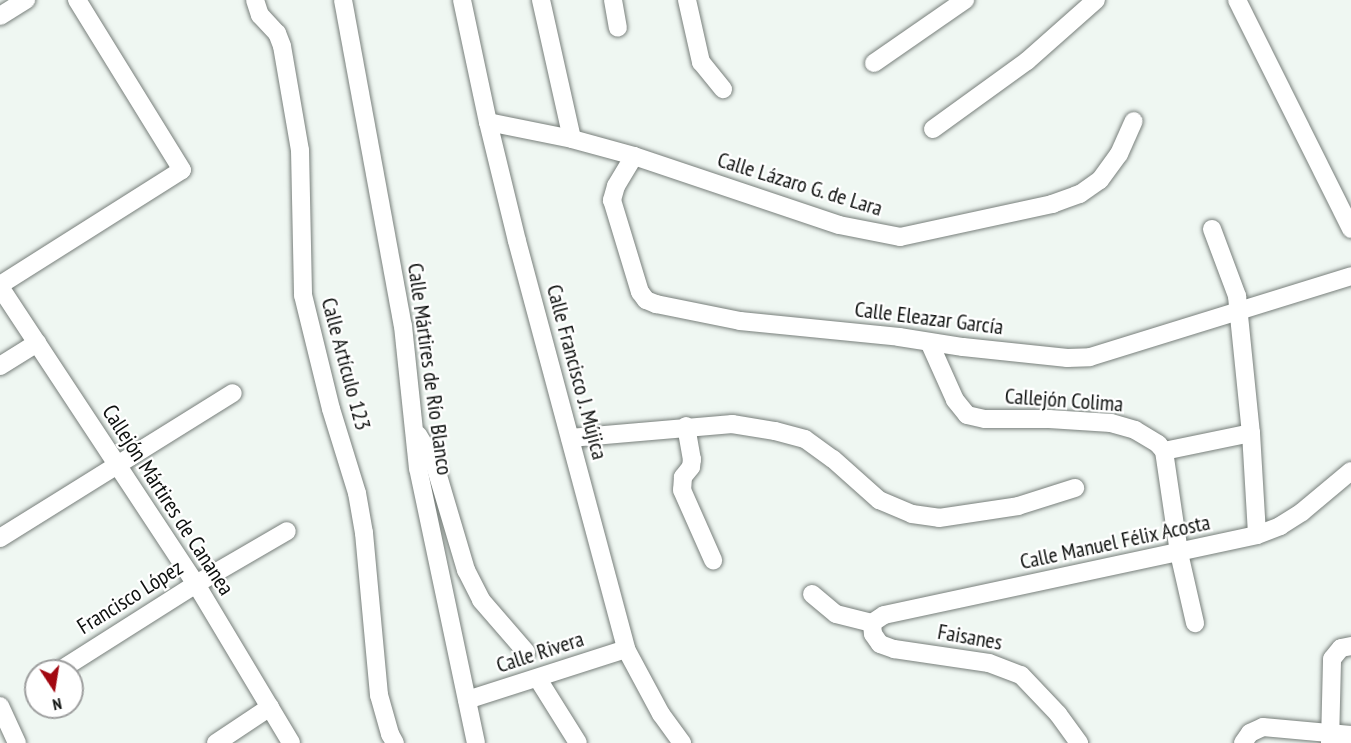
<!DOCTYPE html>
<meta charset="utf-8">
<style>
body{margin:0}
#map{position:relative;width:1351px;height:743px;overflow:hidden;background:#eff7f2;font-family:"PT Sans Narrow",sans-serif}
div>[style]{position:absolute}
.roads{filter:drop-shadow(0 0 2px #787f7b) drop-shadow(0 0 2px #787f7b)}
.minor>*{height:18px;margin:-9px;padding:0 9px;transform-origin:9px;border-radius:9px;background:#fff}
span{translate:-50% -50%;white-space:nowrap;text-align:center;line-height:1.15;-webkit-text-stroke:4.5px #fff;paint-order:stroke}
.street-label{font-size:22px;color:#0d100e}
.north{position:absolute;left:24px;top:659px;width:60px;height:60px;box-sizing:border-box;background:#fff;border:2px solid #9e9f9f;border-radius:50%;rotate:168deg;font-size:16px;font-weight:700;line-height:24px;text-align:center;color:#0d100e}
.north::after{content:'';display:block;margin:auto;width:21px;height:27px;background:#a20811;clip-path:polygon(50% 0,100% 100%,50% 72%,0 100%)}
</style>
<div id="map">
<div class="roads">
<div class="minor">
<i style="left:255px;top:0;width:16px;rotate:72deg"></i>
<i style="left:260px;top:15px;width:25px;rotate:47deg"></i>
<i style="left:277px;top:33px;width:14px;rotate:69deg"></i>
<i style="left:282px;top:46px;width:106px;rotate:80.2deg"></i>
<i style="left:300px;top:150px;width:145px;rotate:88.8deg"></i>
<i style="left:303px;top:295px;width:117px;rotate:76.2deg"></i>
<i style="left:331px;top:409px;width:88px;rotate:72.8deg"></i>
<i style="left:357px;top:493px;width:41px;rotate:80.1deg"></i>
<i style="left:364px;top:533px;width:163px;rotate:84.7deg"></i>
<i style="left:379px;top:695px;width:41px;rotate:74.2deg"></i>
<i style="left:390px;top:734px;width:10px;rotate:61deg"></i>
<i style="left:343px;top:0;width:331px;rotate:79.6deg"></i>
<i style="left:403px;top:326px;width:143px;rotate:84deg"></i>
<i style="left:418px;top:468px;width:281px;rotate:78.1deg"></i>
<i style="left:462px;top:0;width:125px;rotate:78deg"></i>
<i style="left:488px;top:122px;width:122px;rotate:76.3deg"></i>
<i style="left:517px;top:241px;width:422px;rotate:75deg"></i>
<i style="left:626px;top:649px;width:74px;rotate:61.7deg"></i>
<i style="left:661px;top:714px;width:36px;rotate:54deg"></i>
<i style="left:541px;top:0;width:142px;rotate:77.4deg"></i>
<i style="left:613px;top:0;width:28px;rotate:80deg"></i>
<i style="left:687px;top:0;width:64px;rotate:77.3deg"></i>
<i style="left:701px;top:62px;width:35px;rotate:51deg"></i>
<i style="left:1237px;top:0;width:256px;rotate:63.5deg"></i>
<i style="left:0;top:16px;width:31px;rotate:-32deg"></i>
<i style="left:874px;top:63px;width:111px;rotate:-34.7deg"></i>
<i style="left:488px;top:122px;width:86px;rotate:11.4deg"></i>
<i style="left:572px;top:139px;width:64px;rotate:15.3deg"></i>
<i style="left:634px;top:156px;width:216px;rotate:18.6deg"></i>
<i style="left:839px;top:225px;width:62px;rotate:11.1deg"></i>
<i style="left:900px;top:237px;width:156px;rotate:-12.2deg"></i>
<i style="left:1052px;top:204px;width:30px;rotate:-20deg"></i>
<i style="left:1080px;top:194px;width:24px;rotate:-35deg"></i>
<i style="left:1100px;top:180px;width:32px;rotate:-54deg"></i>
<i style="left:1119px;top:154px;width:36px;rotate:-66deg"></i>
<i style="left:933px;top:129px;width:116px;rotate:-35.9deg"></i>
<i style="left:1027px;top:61px;width:92px;rotate:-41.5deg"></i>
<i style="left:634px;top:156px;width:35px;rotate:121deg"></i>
<i style="left:616px;top:186px;width:15px;rotate:106deg"></i>
<i style="left:612px;top:200px;width:96px;rotate:73.1deg"></i>
<i style="left:640px;top:292px;width:10px;rotate:53deg"></i>
<i style="left:646px;top:300px;width:11px;rotate:22deg"></i>
<i style="left:656px;top:304px;width:86px;rotate:11.4deg"></i>
<i style="left:740px;top:321px;width:160px;rotate:5.7deg"></i>
<i style="left:899px;top:337px;width:65px;rotate:8.9deg"></i>
<i style="left:963px;top:347px;width:105px;rotate:6deg"></i>
<i style="left:1067px;top:358px;width:23px;rotate:-2deg"></i>
<i style="left:1090px;top:357px;width:273px;rotate:-17.2deg"></i>
<i style="left:1212px;top:229px;width:72px;rotate:69.5deg"></i>
<i style="left:1237px;top:296px;width:138px;rotate:84.2deg"></i>
<i style="left:1251px;top:433px;width:102px;rotate:86.6deg"></i>
<i style="left:0;top:285px;width:215px;rotate:-32.3deg"></i>
<i style="left:182px;top:170px;width:200px;rotate:-121.7deg"></i>
<i style="left:0;top:287px;width:356px;rotate:56.6deg"></i>
<i style="left:196px;top:584px;width:185px;rotate:59.1deg"></i>
<i style="left:930px;top:344px;width:61px;rotate:65.9deg"></i>
<i style="left:955px;top:400px;width:19px;rotate:51deg"></i>
<i style="left:967px;top:415px;width:18px;rotate:13deg"></i>
<i style="left:985px;top:419px;width:64px"></i>
<i style="left:1049px;top:419px;width:62px;rotate:3.7deg"></i>
<i style="left:1111px;top:423px;width:25px;rotate:16deg"></i>
<i style="left:1135px;top:430px;width:27px;rotate:31deg"></i>
<i style="left:1158px;top:444px;width:9px;rotate:49deg"></i>
<i style="left:1164px;top:451px;width:103px;rotate:81.6deg"></i>
<i style="left:1179px;top:553px;width:72px;rotate:77.1deg"></i>
<i style="left:0;top:366px;width:44px;rotate:-31.9deg"></i>
<i style="left:686px;top:426px;width:34px;rotate:80deg"></i>
<i style="left:692px;top:459px;width:8px;rotate:97deg"></i>
<i style="left:691px;top:467px;width:13px;rotate:129deg"></i>
<i style="left:683px;top:477px;width:13px;rotate:94deg"></i>
<i style="left:682px;top:490px;width:77px;rotate:66.1deg"></i>
<i style="left:418px;top:435px;width:31px;rotate:59deg"></i>
<i style="left:434px;top:462px;width:113px;rotate:73.5deg"></i>
<i style="left:466px;top:570px;width:34px;rotate:63deg"></i>
<i style="left:481px;top:600px;width:69px;rotate:49.1deg"></i>
<i style="left:570px;top:438px;width:163px;rotate:-4.9deg"></i>
<i style="left:732px;top:424px;width:44px;rotate:9.2deg"></i>
<i style="left:775px;top:431px;width:31px;rotate:15deg"></i>
<i style="left:805px;top:439px;width:34px;rotate:36deg"></i>
<i style="left:833px;top:459px;width:62px;rotate:41.7deg"></i>
<i style="left:879px;top:500px;width:36px;rotate:23deg"></i>
<i style="left:912px;top:514px;width:27px;rotate:8deg"></i>
<i style="left:939px;top:518px;width:80px;rotate:-8.6deg"></i>
<i style="left:1018px;top:506px;width:60px;rotate:-17.5deg"></i>
<i style="left:1164px;top:451px;width:89px;rotate:-11.7deg"></i>
<i style="left:0;top:538px;width:274px;rotate:-31.9deg"></i>
<i style="left:812px;top:594px;width:31px;rotate:40deg"></i>
<i style="left:836px;top:614px;width:37px;rotate:14deg"></i>
<i style="left:872px;top:623px;width:14px;rotate:-34deg"></i>
<i style="left:884px;top:615px;width:381px;rotate:-12.1deg"></i>
<i style="left:1257px;top:535px;width:25px;rotate:-21deg"></i>
<i style="left:1280px;top:526px;width:26px;rotate:-32deg"></i>
<i style="left:1302px;top:512px;width:64px;rotate:-39.9deg"></i>
<i style="left:872px;top:623px;width:11px;rotate:85deg"></i>
<i style="left:873px;top:634px;width:12px;rotate:55deg"></i>
<i style="left:880px;top:644px;width:15px;rotate:20deg"></i>
<i style="left:894px;top:649px;width:96px;rotate:8.4deg"></i>
<i style="left:989px;top:663px;width:34px;rotate:21deg"></i>
<i style="left:1021px;top:675px;width:54px;rotate:46.5deg"></i>
<i style="left:1058px;top:714px;width:36px;rotate:54deg"></i>
<i style="left:62px;top:669px;width:159px;rotate:-32.4deg"></i>
<i style="left:196px;top:584px;width:105px;rotate:-30.2deg"></i>
<i style="left:538px;top:679px;width:75px;rotate:58deg"></i>
<i style="left:467px;top:700px;width:167px;rotate:-17.8deg"></i>
<i style="left:0;top:706px;width:41px;rotate:65.3deg"></i>
<i style="left:216px;top:743px;width:65px;rotate:-33.7deg"></i>
<i style="left:1243px;top:743px;width:12px;rotate:-55deg"></i>
<i style="left:1250px;top:733px;width:14px;rotate:-25deg"></i>
<i style="left:1263px;top:727px;width:88px;rotate:5.2deg"></i>
<i style="left:1330px;top:743px;width:84px;rotate:-88.6deg"></i>
<i style="left:1332px;top:659px;width:14px;rotate:-51deg"></i>
<i style="left:1341px;top:648px;width:10px;rotate:-11deg"></i>
</div>
</div>
<div class="street-label">
<span style="left:800px;top:184px;rotate:17deg">Calle Lázaro G. de Lara</span>
<span style="left:929px;top:318px;rotate:7deg">Calle Eleazar García</span>
<span style="left:346px;top:364px;rotate:75deg">Calle Artículo 123</span>
<span style="left:430px;top:369px;rotate:82deg">Calle Mártires de Río Blanco</span>
<span style="left:577px;top:372px;rotate:75deg">Calle Francisco J. Mújica</span>
<span style="left:1064px;top:400px;rotate:4deg">Callejón Colima</span>
<span style="left:168px;top:500px;rotate:57deg">Callejón Mártires de Cananea</span>
<span style="left:1115px;top:542px;rotate:-12deg">Calle Manuel Félix Acosta</span>
<span style="left:130px;top:597px;rotate:-32deg">Francisco López</span>
<span style="left:970px;top:637px;rotate:10deg">Faisanes</span>
<span style="left:540px;top:652px;rotate:-18deg">Calle Rivera</span>
</div>
<div class="north">N</div>
</div>
